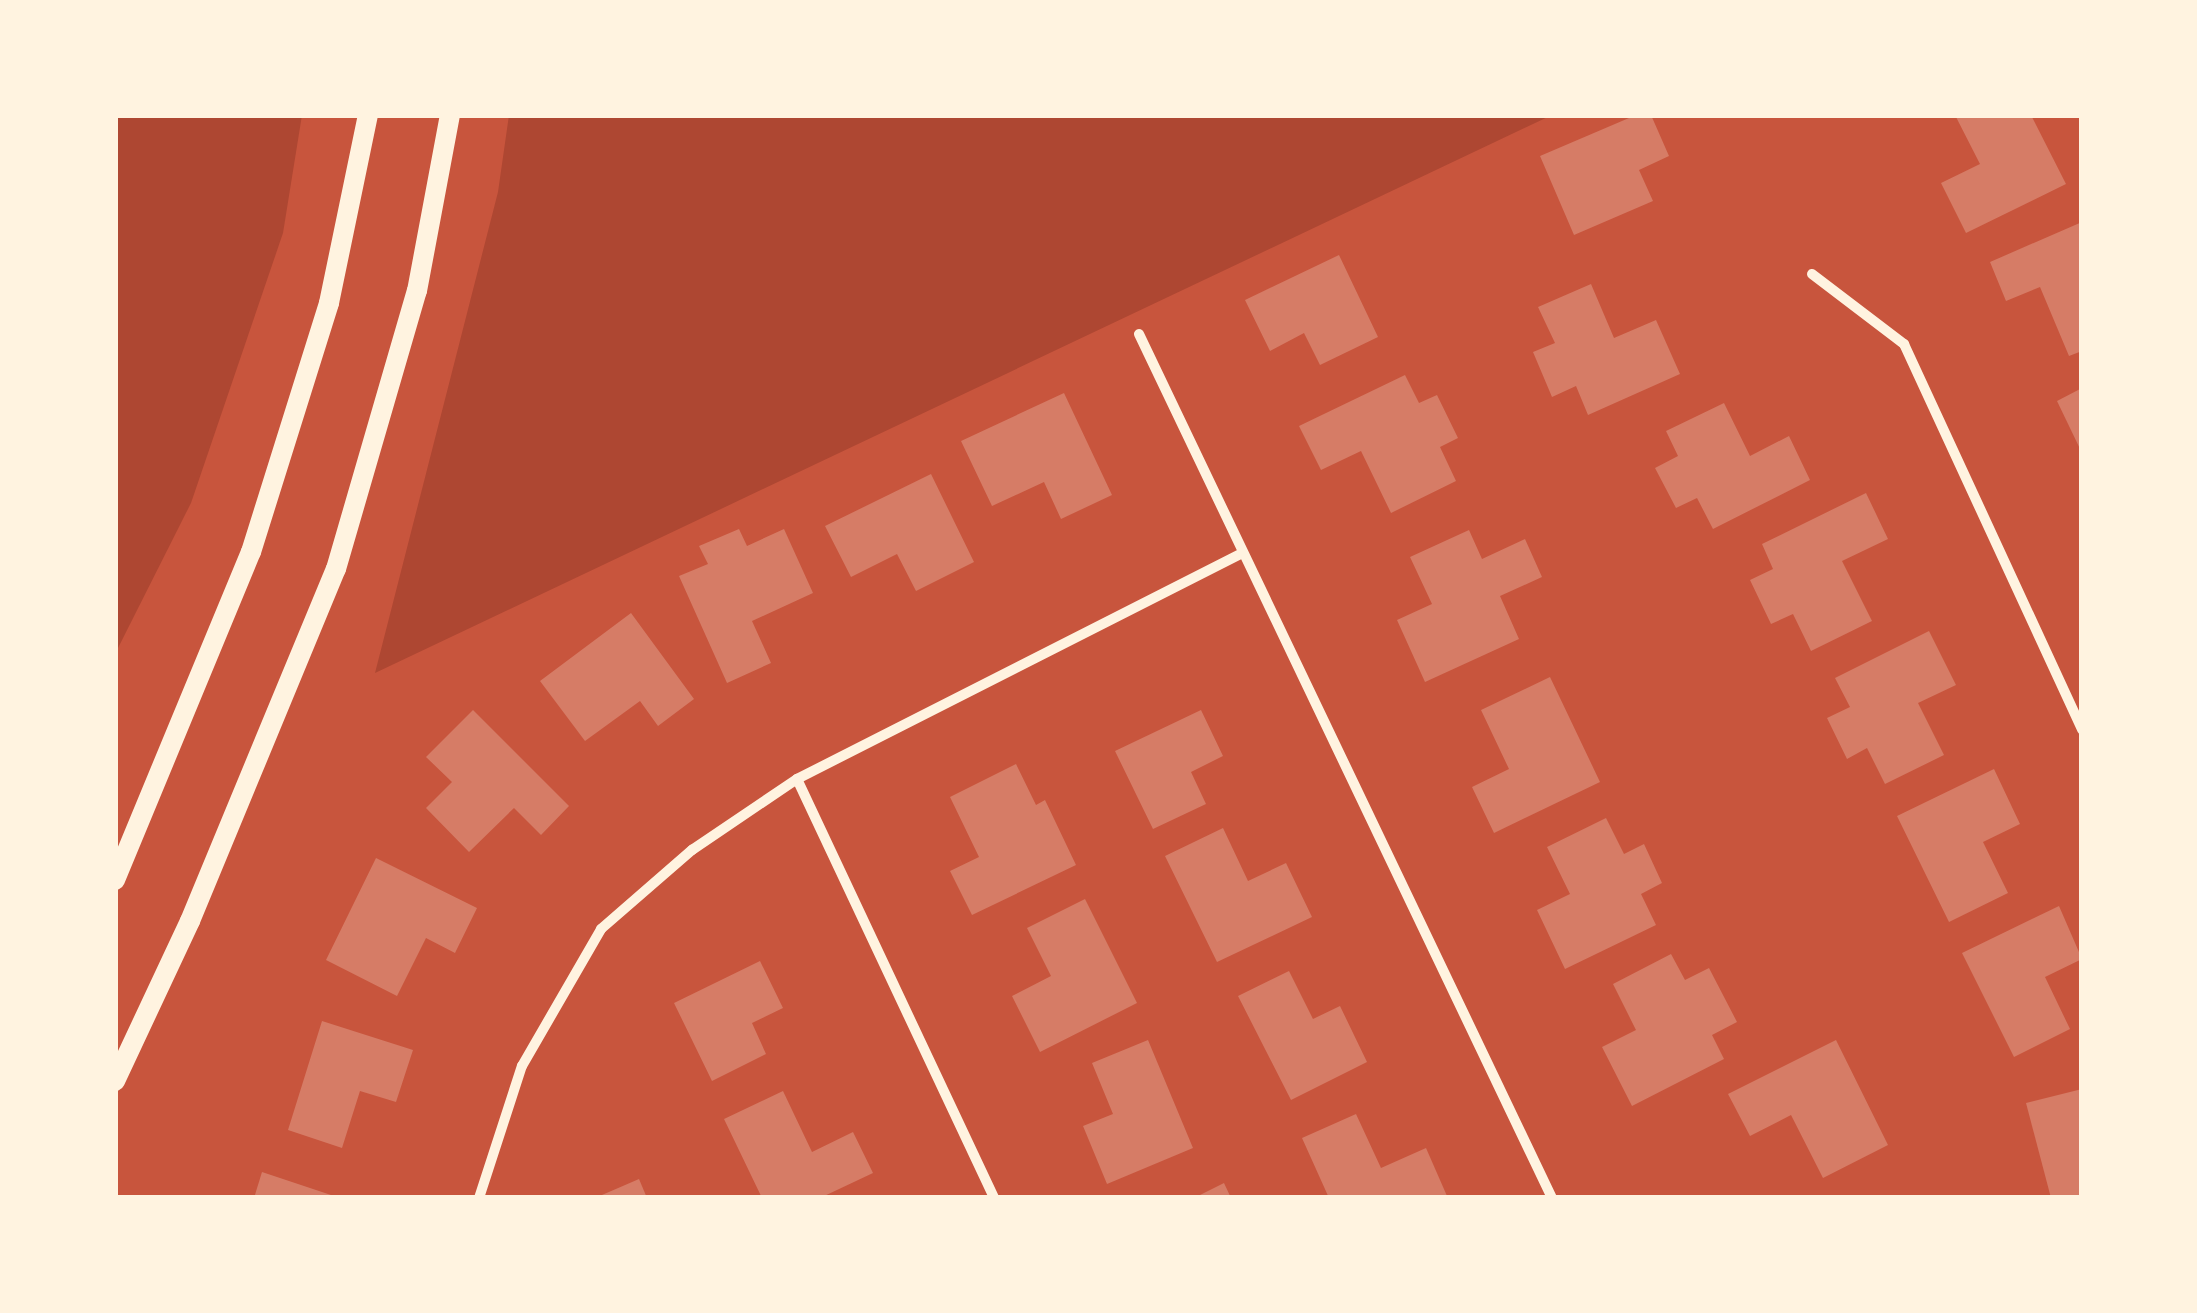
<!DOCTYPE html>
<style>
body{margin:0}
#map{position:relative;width:2197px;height:1313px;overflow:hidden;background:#c8553d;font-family:Mulish,sans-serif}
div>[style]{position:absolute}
.green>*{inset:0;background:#ae4732}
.building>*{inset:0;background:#d67c66}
.minor>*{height:10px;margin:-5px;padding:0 5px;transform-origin:5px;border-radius:5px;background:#fff3e0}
.secondary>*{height:20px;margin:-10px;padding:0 10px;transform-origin:10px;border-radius:10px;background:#fff3e0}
span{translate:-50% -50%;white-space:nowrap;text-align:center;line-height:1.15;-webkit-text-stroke:10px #fff3e0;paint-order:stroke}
.frame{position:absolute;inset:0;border:118px solid #fff3e0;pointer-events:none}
</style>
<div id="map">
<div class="green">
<i style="clip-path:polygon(115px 115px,302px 115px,283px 233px,191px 503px,115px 654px)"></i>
<i style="clip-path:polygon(509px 115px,1552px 115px,375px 673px,498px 192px)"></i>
</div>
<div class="building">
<i style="clip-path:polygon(1636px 115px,1651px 115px,1669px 156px,1639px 170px,1653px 201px,1574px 235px,1540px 156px)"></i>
<i style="clip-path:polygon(2031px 115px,2066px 184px,1966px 233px,1941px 183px,1980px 164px,1956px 117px)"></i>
<i style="clip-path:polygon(2082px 222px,2082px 351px,2069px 356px,2040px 287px,2006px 301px,1990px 262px)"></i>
<i style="clip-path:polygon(1339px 255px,1378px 337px,1320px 365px,1304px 333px,1270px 351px,1245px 300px)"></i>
<i style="clip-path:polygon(1591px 284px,1614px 338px,1656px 320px,1680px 374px,1588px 415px,1576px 386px,1552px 397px,1533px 352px,1555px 343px,1538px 307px)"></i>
<i style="clip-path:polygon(1405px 375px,1419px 403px,1437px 395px,1458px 438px,1440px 447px,1456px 481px,1391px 513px,1361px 451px,1321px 470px,1299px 426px)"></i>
<i style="clip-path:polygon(2082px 388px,2082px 453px,2057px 401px)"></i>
<i style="clip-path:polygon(1064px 393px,1112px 495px,1061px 519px,1044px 482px,992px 506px,961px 441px)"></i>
<i style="clip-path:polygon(1724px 403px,1750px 456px,1789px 436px,1810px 480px,1713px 529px,1697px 498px,1676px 508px,1655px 468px,1678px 456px,1666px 431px)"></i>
<i style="clip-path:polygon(931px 474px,974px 562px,916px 591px,897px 554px,851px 577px,825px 526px)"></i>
<i style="clip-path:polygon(1866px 493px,1888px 539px,1842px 561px,1872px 621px,1811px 651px,1793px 614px,1771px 624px,1750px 580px,1773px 569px,1762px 544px)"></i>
<i style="clip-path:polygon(739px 529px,747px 546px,784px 529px,813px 593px,752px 621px,771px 663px,727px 683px,679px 576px,708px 564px,699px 546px)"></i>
<i style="clip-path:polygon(1469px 530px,1482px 559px,1525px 539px,1542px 577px,1500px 596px,1519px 639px,1425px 682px,1397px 620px,1432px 604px,1410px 557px)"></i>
<i style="clip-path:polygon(631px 613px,694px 699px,658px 726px,640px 701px,585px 741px,540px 681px)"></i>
<i style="clip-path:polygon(1929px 631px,1956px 685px,1918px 703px,1944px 755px,1885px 784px,1867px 748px,1847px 759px,1827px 718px,1850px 707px,1835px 678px)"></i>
<i style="clip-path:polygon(1550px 677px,1600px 782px,1494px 833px,1472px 787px,1509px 769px,1481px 710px)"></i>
<i style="clip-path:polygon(473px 710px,569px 806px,541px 835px,514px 808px,469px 852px,426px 808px,452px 782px,426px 757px)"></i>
<i style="clip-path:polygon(1201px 710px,1223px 756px,1191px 772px,1206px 804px,1153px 829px,1115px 751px)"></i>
<i style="clip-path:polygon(1016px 764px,1036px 805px,1045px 800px,1076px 865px,972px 915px,950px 871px,979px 857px,950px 797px)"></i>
<i style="clip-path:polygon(1994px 769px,2020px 824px,1983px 842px,2008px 893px,1949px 922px,1897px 816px)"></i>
<i style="clip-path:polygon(1606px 818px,1624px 854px,1644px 844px,1662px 883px,1641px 894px,1656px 925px,1565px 969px,1537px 910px,1570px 894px,1547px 847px)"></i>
<i style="clip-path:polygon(1223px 828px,1248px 881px,1286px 863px,1312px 917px,1217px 962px,1165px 856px)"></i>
<i style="clip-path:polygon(376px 858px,477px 908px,455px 953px,426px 938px,397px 996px,326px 960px)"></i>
<i style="clip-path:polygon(1085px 899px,1137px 1003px,1040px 1052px,1012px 996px,1051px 976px,1027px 928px)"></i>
<i style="clip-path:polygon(2059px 906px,2082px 959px,2045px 977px,2070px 1029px,2014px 1057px,1962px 953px)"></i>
<i style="clip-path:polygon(1671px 954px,1685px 980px,1709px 968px,1737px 1022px,1712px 1035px,1724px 1059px,1632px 1106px,1602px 1047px,1636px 1030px,1613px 984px)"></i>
<i style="clip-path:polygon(760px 961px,783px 1008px,752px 1023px,766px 1054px,712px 1081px,674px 1003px)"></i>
<i style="clip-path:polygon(1289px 971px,1313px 1019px,1340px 1006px,1367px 1062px,1291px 1100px,1238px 996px)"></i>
<i style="clip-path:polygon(322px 1021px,413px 1050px,396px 1102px,360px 1091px,342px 1148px,288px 1130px)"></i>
<i style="clip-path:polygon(1148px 1040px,1193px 1148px,1107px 1184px,1083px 1126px,1113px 1114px,1092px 1063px)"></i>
<i style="clip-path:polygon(1836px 1040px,1888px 1145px,1823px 1178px,1791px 1115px,1750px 1136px,1728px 1094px)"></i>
<i style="clip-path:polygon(2082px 1089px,2082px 1198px,2051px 1198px,2026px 1103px)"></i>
<i style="clip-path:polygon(783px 1091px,812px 1152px,853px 1132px,873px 1173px,820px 1198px,762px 1198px,724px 1119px)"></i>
<i style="clip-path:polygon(1356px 1114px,1381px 1168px,1426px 1148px,1447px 1196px,1329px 1198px,1302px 1138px)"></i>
<i style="clip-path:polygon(262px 1172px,337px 1197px,337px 1198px,254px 1198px)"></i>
<i style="clip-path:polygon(639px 1179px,647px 1198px,595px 1198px)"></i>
<i style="clip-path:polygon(1224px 1183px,1231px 1198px,1194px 1198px)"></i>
</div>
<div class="minor">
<i style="left:1812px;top:274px;width:116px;rotate:37.3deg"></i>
<i style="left:1904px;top:344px;width:425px;rotate:65.2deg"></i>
<i style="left:1139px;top:334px;width:958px;rotate:64.45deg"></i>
<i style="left:797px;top:779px;width:463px;rotate:64.8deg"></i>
<i style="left:479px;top:1198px;width:139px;rotate:-72deg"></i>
<i style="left:522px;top:1066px;width:158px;rotate:-60deg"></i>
<i style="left:601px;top:929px;width:121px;rotate:-41deg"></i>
<i style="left:692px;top:850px;width:127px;rotate:-34.1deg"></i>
<i style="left:797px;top:779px;width:500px;rotate:-26.9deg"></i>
</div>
<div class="secondary">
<i style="left:115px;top:880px;width:355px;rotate:-67.5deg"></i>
<i style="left:251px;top:552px;width:261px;rotate:-72.6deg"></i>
<i style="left:329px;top:303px;width:192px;rotate:-78.3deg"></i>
<i style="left:115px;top:1081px;width:177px;rotate:-64.9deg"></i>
<i style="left:190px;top:921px;width:381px;rotate:-67.5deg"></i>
<i style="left:336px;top:569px;width:290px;rotate:-73.8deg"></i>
<i style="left:417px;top:291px;width:179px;rotate:-79.4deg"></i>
</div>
<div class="frame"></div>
</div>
